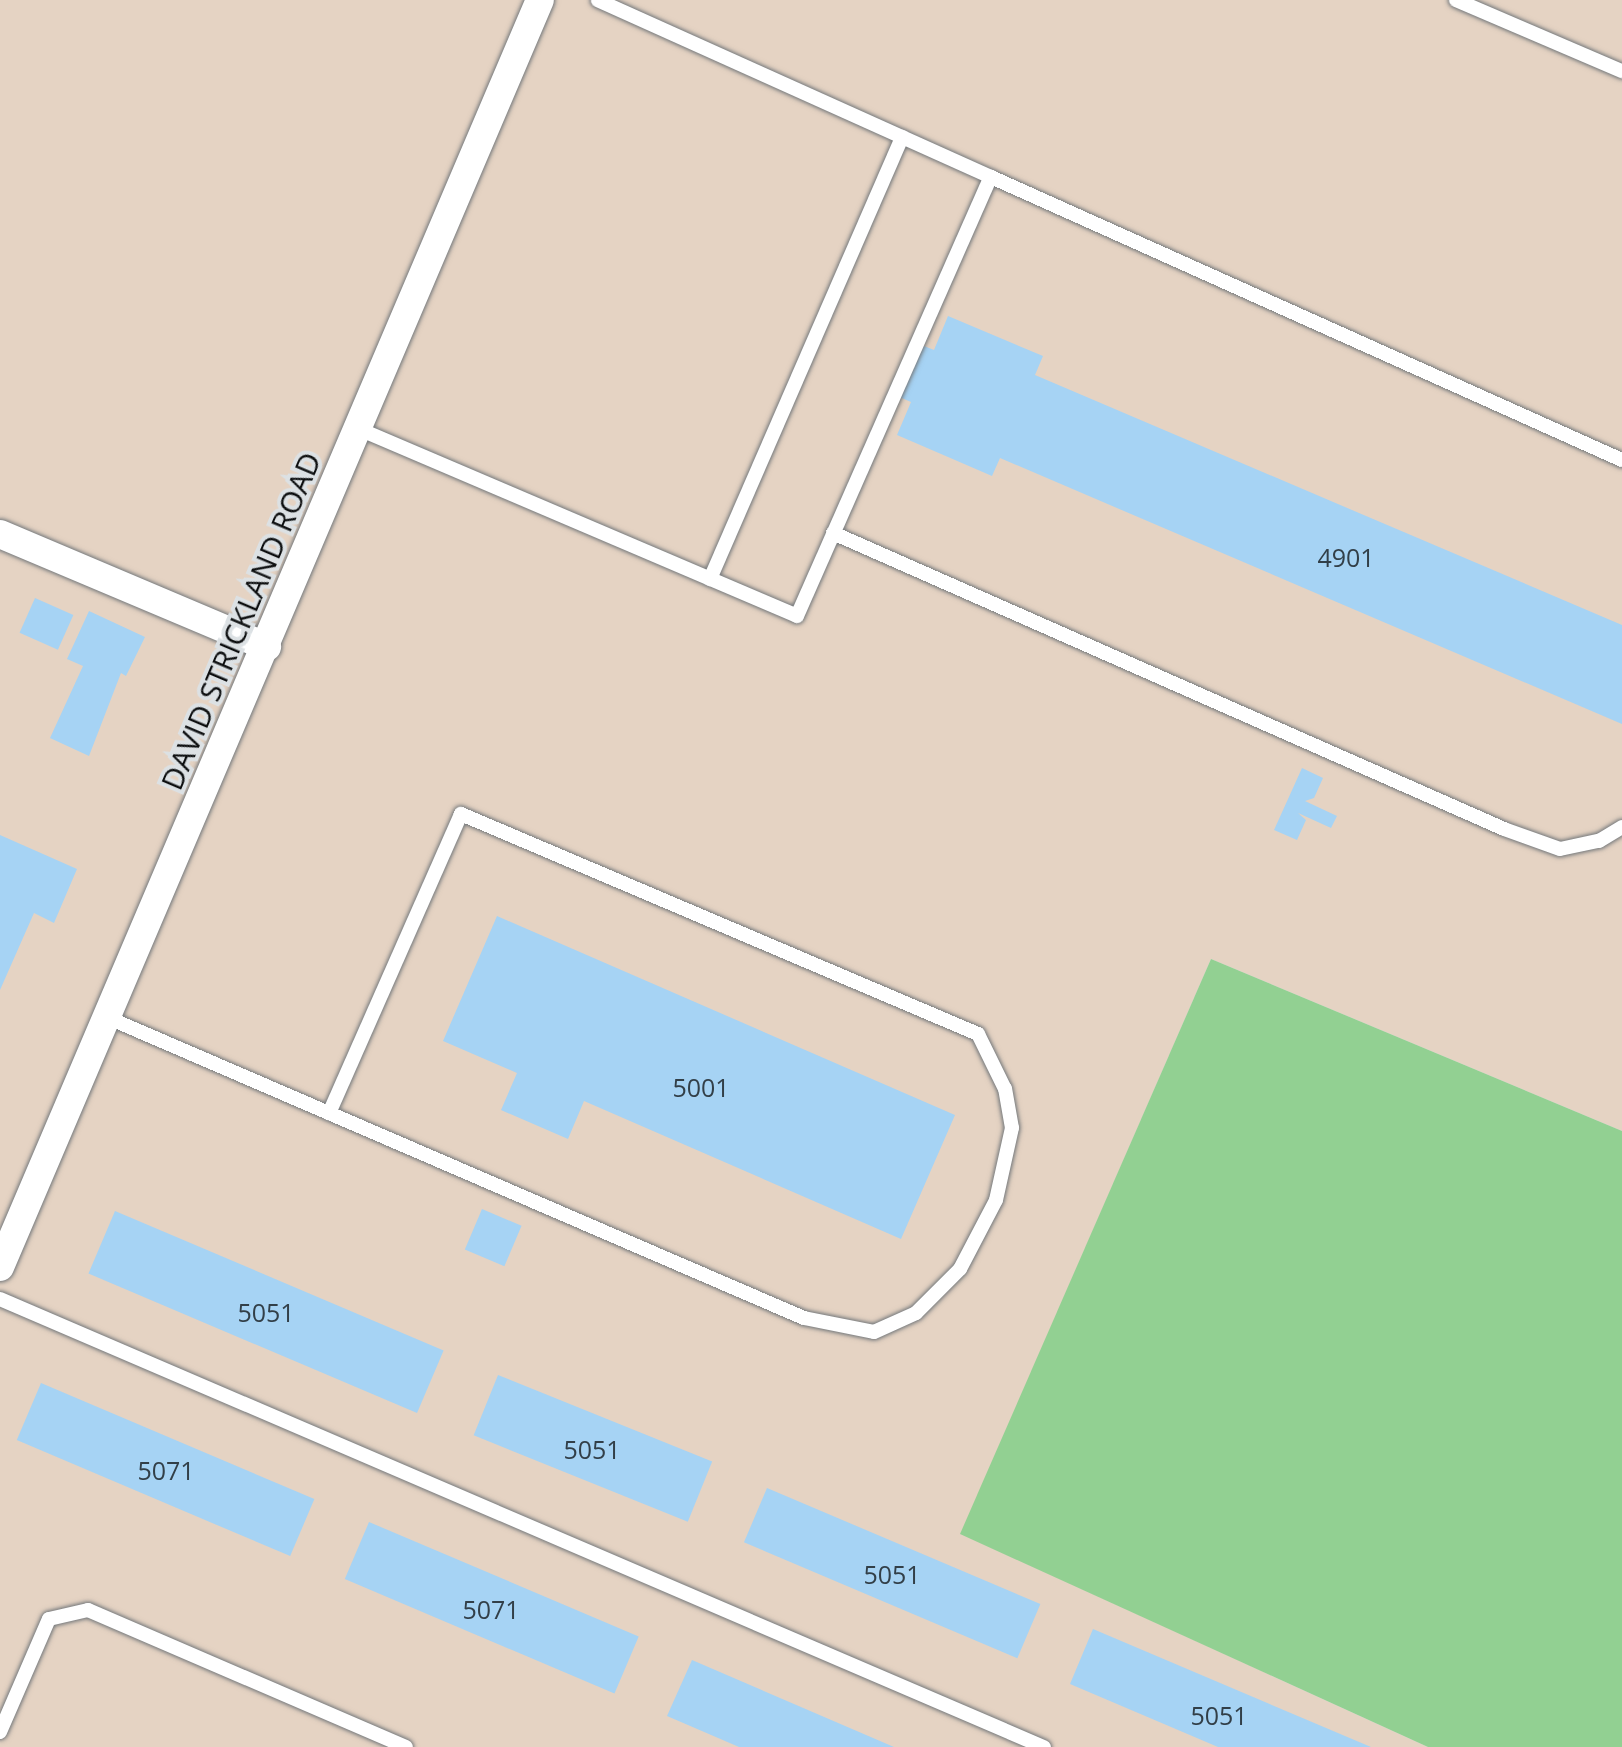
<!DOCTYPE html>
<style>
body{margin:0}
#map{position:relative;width:1622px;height:1747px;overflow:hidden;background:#dce1e4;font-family:"Open Sans",sans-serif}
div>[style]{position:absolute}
.industrial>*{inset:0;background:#e5d3c3}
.green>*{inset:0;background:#92d092}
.building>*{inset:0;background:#a6d3f4;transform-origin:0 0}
.roads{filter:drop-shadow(0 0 2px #74787b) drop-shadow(0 0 2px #74787b)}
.service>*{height:14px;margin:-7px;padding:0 7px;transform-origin:7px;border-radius:7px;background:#fff}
.minor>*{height:28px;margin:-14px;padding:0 14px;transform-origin:14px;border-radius:14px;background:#fff}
span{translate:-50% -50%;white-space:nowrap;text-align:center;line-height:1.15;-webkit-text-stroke:8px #dce1e4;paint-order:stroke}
.number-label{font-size:25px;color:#323f48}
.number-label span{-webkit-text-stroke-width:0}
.street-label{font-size:30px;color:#0c0e0f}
</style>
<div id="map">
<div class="industrial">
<i style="clip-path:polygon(0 0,1622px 0,1622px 1131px,1211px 959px,961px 1534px,1428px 1747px,0 1747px)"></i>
</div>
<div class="green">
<i style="clip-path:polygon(1211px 959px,1622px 1131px,1622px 1747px,1428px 1747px,960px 1534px)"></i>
</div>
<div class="building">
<i style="clip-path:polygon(948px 316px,1043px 356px,1035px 375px,1622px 625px,1622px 724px,1000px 458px,992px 476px,897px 435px,911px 402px,897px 396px,919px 344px,934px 350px)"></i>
<i style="left:35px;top:598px;width:42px;height:38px;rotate:24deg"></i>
<i style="clip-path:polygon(89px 611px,145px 637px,126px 676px,121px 673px,89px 756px,50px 738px,83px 666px,67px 659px)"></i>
<i style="clip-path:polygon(1302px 768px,1323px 778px,1314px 798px,1305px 801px,1337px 816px,1331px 828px,1298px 813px,1306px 820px,1297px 840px,1274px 830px)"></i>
<i style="clip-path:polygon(0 835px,77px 869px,54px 923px,34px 913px,0 990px)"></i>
<i style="clip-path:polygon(497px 916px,955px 1115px,901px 1239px,584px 1101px,568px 1139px,501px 1110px,517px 1073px,443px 1041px)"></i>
<i style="left:482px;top:1209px;width:43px;height:44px;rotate:23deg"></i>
<i style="left:115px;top:1211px;width:357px;height:68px;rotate:23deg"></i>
<i style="left:498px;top:1375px;width:231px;height:65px;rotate:22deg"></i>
<i style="left:41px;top:1383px;width:297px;height:62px;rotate:23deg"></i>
<i style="left:767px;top:1488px;width:297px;height:59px;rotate:23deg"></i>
<i style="left:369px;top:1522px;width:293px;height:62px;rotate:23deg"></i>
<i style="clip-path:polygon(1093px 1629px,1371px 1747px,1218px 1747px,1070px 1684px)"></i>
<i style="clip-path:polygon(692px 1660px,894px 1747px,739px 1747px,667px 1716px)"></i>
</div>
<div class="roads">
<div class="service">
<i style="left:1456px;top:0;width:181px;rotate:23.2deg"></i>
<i style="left:991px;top:177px;width:692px;rotate:24.16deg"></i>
<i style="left:359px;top:429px;width:476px;rotate:23.1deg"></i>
<i style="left:797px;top:616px;width:480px;rotate:-66.2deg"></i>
<i style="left:991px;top:177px;width:431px;rotate:-155.8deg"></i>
<i style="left:833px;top:533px;width:733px;rotate:23.8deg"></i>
<i style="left:1504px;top:829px;width:59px;rotate:19.7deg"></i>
<i style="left:1560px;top:849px;width:40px;rotate:-12deg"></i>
<i style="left:1599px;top:841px;width:27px;rotate:-31deg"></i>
<i style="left:710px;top:579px;width:482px;rotate:-66.5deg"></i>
<i style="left:104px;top:1016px;width:762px;rotate:23.34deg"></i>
<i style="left:804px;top:1318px;width:71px;rotate:11.3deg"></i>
<i style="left:874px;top:1332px;width:46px;rotate:-24.3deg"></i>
<i style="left:916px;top:1313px;width:62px;rotate:-45deg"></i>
<i style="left:960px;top:1269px;width:78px;rotate:-62.4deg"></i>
<i style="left:996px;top:1200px;width:74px;rotate:-77.5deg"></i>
<i style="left:1012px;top:1128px;width:40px;rotate:-100deg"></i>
<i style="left:1005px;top:1089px;width:61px;rotate:-116.1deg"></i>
<i style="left:978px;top:1034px;width:562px;rotate:-156.95deg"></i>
<i style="left:461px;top:814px;width:327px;rotate:113.8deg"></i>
<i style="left:0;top:1299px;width:1136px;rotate:23.23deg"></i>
<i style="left:0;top:1732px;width:123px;rotate:-66.6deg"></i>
<i style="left:49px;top:1619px;width:40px;rotate:-13deg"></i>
<i style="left:88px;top:1610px;width:346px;rotate:23.3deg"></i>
</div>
<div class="minor">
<i style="left:0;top:534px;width:290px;rotate:22.9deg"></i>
<i style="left:0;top:1267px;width:1377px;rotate:-66.92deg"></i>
</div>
</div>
<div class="number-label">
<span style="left:1346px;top:557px">4901</span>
<span style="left:701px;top:1087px">5001</span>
<span style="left:266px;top:1312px">5051</span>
<span style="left:592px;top:1449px">5051</span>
<span style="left:166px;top:1470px">5071</span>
<span style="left:892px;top:1574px">5051</span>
<span style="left:491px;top:1609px">5071</span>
<span style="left:1219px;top:1715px">5051</span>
</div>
<div class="street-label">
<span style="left:241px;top:621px;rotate:-67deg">DAVID STRICKLAND ROAD</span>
</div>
</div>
